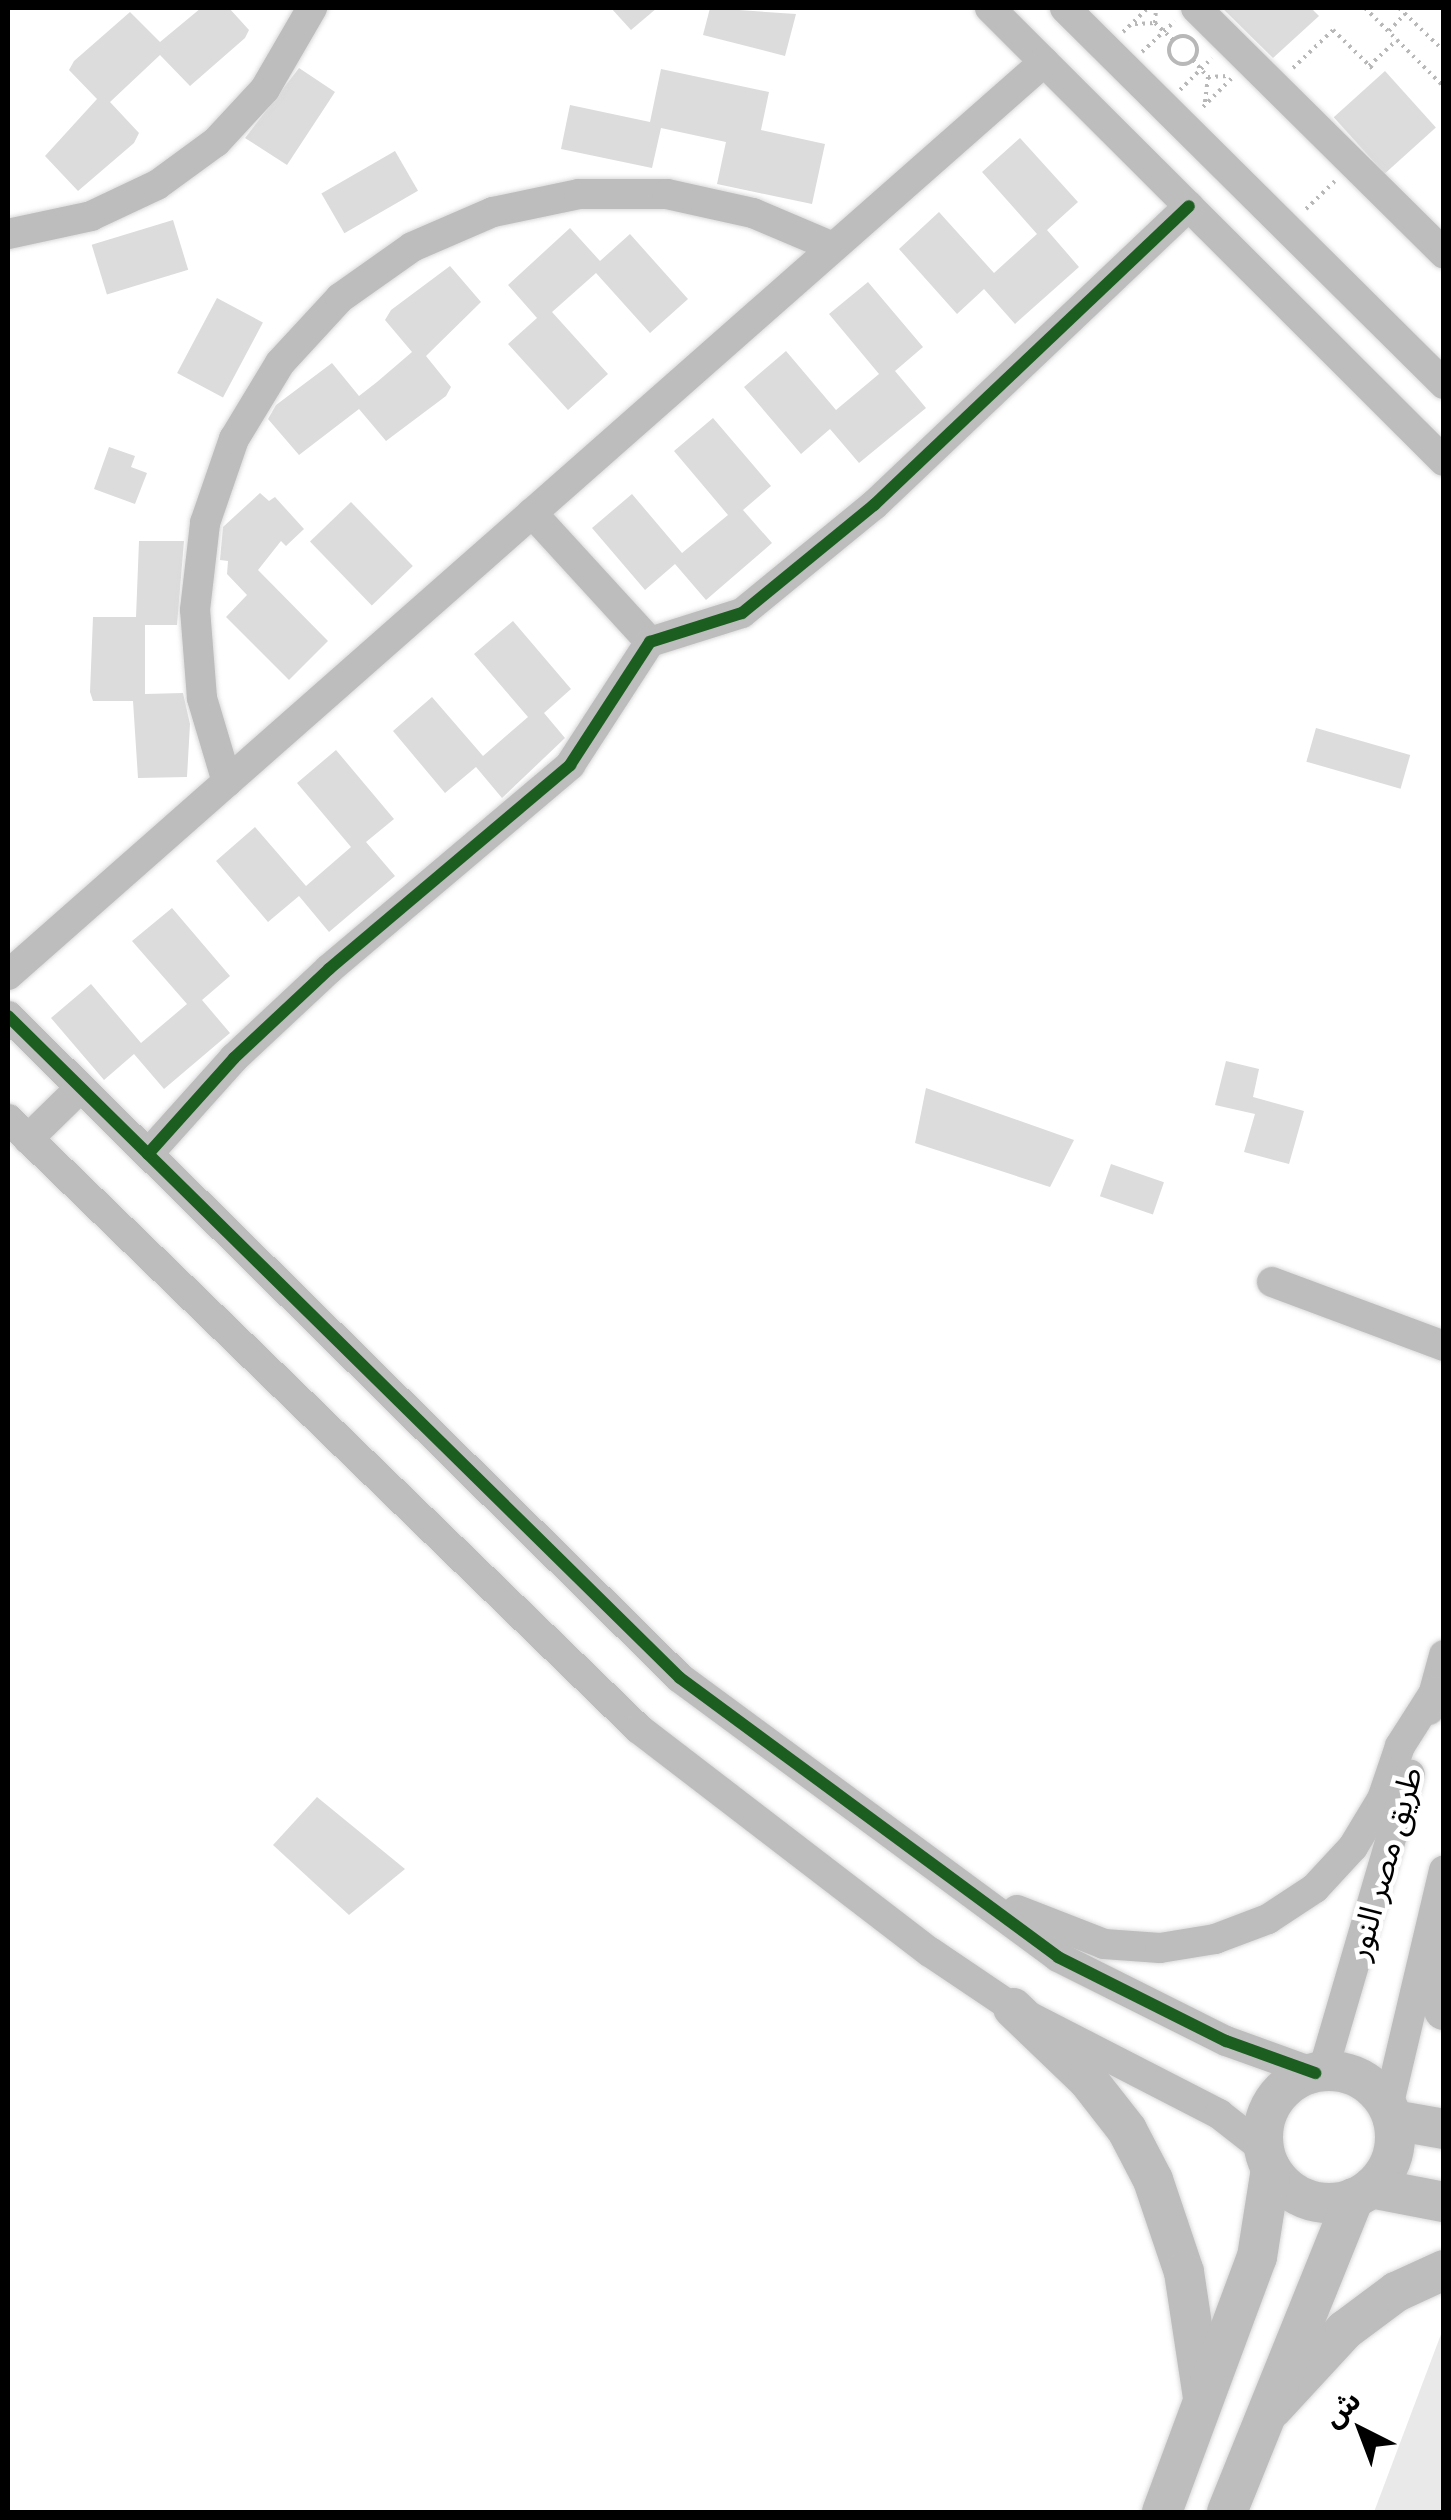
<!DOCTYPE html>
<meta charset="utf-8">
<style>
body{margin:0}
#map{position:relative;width:1451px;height:2520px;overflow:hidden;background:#fff;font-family:Lato,"Noto Sans Arabic",sans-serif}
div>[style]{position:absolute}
.green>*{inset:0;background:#e9e9e9}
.building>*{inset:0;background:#dcdcdc;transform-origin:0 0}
.path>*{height:4px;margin-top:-2px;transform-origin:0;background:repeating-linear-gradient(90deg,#b8b8b8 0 2.5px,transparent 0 7.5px)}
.path>.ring{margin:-2px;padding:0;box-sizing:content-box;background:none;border:4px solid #b8b8b8;border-radius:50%}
.roads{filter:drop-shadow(0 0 2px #dbdbdb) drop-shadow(0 0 2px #dbdbdb)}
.minor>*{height:30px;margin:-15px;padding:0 15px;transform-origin:15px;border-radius:15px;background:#bdbdbd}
.major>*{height:40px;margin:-20px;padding:0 20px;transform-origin:20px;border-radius:20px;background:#bdbdbd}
.major>.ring{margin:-20px;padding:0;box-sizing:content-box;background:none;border:40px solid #bdbdbd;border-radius:50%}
.cycleway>*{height:12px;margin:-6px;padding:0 6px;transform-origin:6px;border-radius:6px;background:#1b5e20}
span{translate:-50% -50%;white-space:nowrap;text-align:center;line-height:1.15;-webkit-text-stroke:9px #fff;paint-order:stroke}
.street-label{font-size:32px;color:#000}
.frame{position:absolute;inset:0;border:10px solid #000;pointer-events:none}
.north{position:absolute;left:1311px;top:2380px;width:100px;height:100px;-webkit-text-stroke:8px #fff;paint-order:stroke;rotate:318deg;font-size:28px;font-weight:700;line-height:40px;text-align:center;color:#000}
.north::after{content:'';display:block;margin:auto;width:35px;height:45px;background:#000;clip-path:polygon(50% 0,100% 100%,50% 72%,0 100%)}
</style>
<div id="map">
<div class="green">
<i style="clip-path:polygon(1443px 2329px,1443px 2512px,1374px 2512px)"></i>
</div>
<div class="building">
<i style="clip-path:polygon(201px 8px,229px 8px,249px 30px,245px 38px,190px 86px,160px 55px,110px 102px,139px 133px,134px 143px,78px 191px,45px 156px,97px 99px,69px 70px,74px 61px,130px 12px,160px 42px)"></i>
<i style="clip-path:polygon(611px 8px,657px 8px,631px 30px)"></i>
<i style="clip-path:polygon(710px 8px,796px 14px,785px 56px,703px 35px)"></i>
<i style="clip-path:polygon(1222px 8px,1311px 8px,1319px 16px,1273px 58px)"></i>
<i style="clip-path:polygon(299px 68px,335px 92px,287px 165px,245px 138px)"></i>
<i style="clip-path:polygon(661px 69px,769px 92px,761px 130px,825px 144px,812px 204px,717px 184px,726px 142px,661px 128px,652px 168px,561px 149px,570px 105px,650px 122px)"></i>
<i style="left:1385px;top:71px;width:76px;height:69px;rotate:48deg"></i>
<i style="clip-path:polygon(1020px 138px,1078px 202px,1047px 230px,1079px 267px,1015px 324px,984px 289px,957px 314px,899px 249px,939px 212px,994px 273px,1037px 234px,982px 172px)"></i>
<i style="left:395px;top:151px;width:46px;height:85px;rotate:60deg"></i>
<i style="left:173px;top:220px;width:52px;height:85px;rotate:73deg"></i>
<i style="clip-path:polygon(570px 228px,600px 261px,630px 234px,688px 299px,650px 333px,596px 273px,552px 312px,608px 374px,568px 410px,508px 344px,537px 318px,508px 285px)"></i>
<i style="clip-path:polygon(450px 266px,481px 302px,426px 356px,451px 387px,446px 396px,386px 441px,359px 409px,299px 455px,268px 419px,276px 405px,332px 363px,359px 396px,377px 382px,412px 352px,385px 320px,391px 310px)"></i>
<i style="clip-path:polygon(868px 282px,923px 347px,895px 371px,926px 408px,859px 463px,830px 429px,801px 454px,744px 387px,786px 351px,836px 410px,879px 374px,829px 314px)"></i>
<i style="left:217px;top:298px;width:52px;height:85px;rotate:28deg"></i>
<i style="clip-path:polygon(713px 418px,771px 486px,743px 510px,772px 543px,706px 600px,675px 564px,645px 590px,592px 528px,632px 494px,682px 553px,728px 515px,674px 451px)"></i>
<i style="clip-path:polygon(109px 447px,135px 456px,131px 467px,147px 473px,135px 504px,94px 489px)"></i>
<i style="clip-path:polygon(260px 493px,269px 501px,275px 497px,304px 529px,286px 546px,281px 541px,258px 570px,328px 641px,289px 680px,226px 617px,247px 595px,227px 574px,228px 561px,220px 560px,223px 527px)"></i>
<i style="left:351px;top:502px;width:89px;height:57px;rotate:46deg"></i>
<i style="clip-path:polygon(139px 541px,184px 541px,177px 625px,145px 625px,145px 694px,183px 693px,190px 724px,187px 777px,138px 778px,133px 701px,93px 701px,90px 692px,93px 617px,136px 617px)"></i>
<i style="clip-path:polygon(513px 621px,571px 689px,544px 713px,565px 738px,502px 798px,476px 767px,445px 793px,393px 731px,432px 697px,483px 756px,528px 717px,474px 654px)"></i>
<i style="left:1316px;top:728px;width:98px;height:35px;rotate:16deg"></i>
<i style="clip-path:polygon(336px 750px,394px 819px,366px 842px,395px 876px,329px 932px,299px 896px,268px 922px,216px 861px,255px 827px,306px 886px,351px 847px,297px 783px)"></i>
<i style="clip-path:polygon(172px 908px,230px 976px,202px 1000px,230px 1033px,164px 1089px,134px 1054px,104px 1080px,51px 1018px,91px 984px,141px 1043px,187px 1004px,132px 941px)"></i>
<i style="clip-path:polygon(1226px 1061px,1259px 1069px,1253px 1097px,1304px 1111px,1289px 1164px,1244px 1152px,1255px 1114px,1215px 1105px)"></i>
<i style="clip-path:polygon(926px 1088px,1074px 1140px,1050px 1187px,915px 1143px)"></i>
<i style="left:1111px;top:1164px;width:56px;height:34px;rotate:19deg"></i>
<i style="clip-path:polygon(317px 1797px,405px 1869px,349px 1915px,273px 1845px)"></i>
</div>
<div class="path">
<i style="left:1365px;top:8px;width:112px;rotate:45deg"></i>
<i style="left:1399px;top:8px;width:62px;rotate:43.7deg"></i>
<i style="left:1155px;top:23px;width:15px;rotate:-86deg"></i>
<i style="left:1135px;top:24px;width:20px;rotate:-3deg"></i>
<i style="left:1155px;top:23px;width:25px;rotate:43deg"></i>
<i style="left:1389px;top:31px;width:23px;rotate:-47deg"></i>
<i style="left:1123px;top:32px;width:35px;rotate:-44deg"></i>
<i class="ring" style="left:1169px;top:36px;width:24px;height:24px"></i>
<i style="left:1142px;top:52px;width:45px;rotate:-43.2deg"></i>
<i style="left:1193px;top:60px;width:23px;rotate:49deg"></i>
<i style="left:1208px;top:77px;width:26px;rotate:97deg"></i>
<i style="left:1369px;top:66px;width:38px;rotate:-43deg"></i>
<i style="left:1293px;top:68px;width:55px;rotate:-43.5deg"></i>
<i style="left:1333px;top:30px;width:59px;rotate:44.3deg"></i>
<i style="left:1208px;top:77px;width:20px;rotate:-3deg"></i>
<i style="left:1180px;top:90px;width:45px;rotate:-45deg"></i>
<i style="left:1203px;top:107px;width:41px;rotate:-45deg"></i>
<i style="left:1306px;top:209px;width:40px;rotate:-44deg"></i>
</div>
<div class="roads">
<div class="minor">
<i style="left:990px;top:8px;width:641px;rotate:44.94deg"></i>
<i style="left:1065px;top:8px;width:534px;rotate:44.77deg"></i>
<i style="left:1196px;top:8px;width:349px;rotate:44.7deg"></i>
<i style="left:8px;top:234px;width:85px;rotate:-12.2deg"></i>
<i style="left:91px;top:216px;width:73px;rotate:-25.2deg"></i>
<i style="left:157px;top:185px;width:73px;rotate:-36.1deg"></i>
<i style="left:216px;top:142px;width:72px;rotate:-47.2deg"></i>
<i style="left:265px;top:89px;width:94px;rotate:-59.9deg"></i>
<i style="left:532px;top:513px;width:175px;rotate:47.5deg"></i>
<i style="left:227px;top:782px;width:88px;rotate:-106.6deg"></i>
<i style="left:202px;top:698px;width:88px;rotate:-94.5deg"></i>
<i style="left:195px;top:610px;width:88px;rotate:-83.4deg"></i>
<i style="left:205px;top:523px;width:89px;rotate:-71deg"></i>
<i style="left:234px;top:439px;width:89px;rotate:-58.8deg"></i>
<i style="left:280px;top:363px;width:88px;rotate:-47.3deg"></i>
<i style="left:340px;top:298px;width:88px;rotate:-35.3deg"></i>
<i style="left:412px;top:247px;width:88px;rotate:-23.4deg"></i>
<i style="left:493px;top:212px;width:88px;rotate:-11.8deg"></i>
<i style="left:579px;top:194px;width:88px"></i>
<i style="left:667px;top:194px;width:88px;rotate:12.5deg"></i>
<i style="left:753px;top:213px;width:87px;rotate:23deg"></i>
<i style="left:8px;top:975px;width:1381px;rotate:-41.39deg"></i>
<i style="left:8px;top:1016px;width:943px;rotate:44.57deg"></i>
<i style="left:680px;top:1678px;width:470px;rotate:36.4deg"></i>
<i style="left:1058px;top:1957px;width:188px;rotate:26.6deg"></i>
<i style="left:1226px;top:2041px;width:95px;rotate:19.8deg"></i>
<i style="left:8px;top:1119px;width:878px;rotate:44.03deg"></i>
<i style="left:639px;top:1729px;width:367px;rotate:37.5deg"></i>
<i style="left:930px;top:1952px;width:100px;rotate:34deg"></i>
<i style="left:1013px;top:2008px;width:232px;rotate:27.2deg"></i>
<i style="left:1219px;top:2114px;width:58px;rotate:38deg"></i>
<i style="left:28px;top:1139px;width:73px;rotate:-44.4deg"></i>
<i style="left:148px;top:1154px;width:129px;rotate:-48.1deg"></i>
<i style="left:234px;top:1058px;width:130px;rotate:-43.1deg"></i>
<i style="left:329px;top:969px;width:316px;rotate:-40.2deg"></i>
<i style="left:570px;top:765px;width:147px;rotate:-57deg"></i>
<i style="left:650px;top:642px;width:96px;rotate:-17.5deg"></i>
<i style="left:742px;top:613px;width:171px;rotate:-39.3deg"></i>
<i style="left:874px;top:505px;width:434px;rotate:-43.5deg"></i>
<i style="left:1272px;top:1282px;width:184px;rotate:20.4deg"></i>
<i style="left:1429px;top:1710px;width:57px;rotate:-74.7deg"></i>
<i style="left:1017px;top:1910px;width:93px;rotate:21.3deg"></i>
<i style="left:1104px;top:1944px;width:56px;rotate:4.1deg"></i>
<i style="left:1160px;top:1948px;width:56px;rotate:-9.3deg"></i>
<i style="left:1215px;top:1939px;width:57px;rotate:-20.7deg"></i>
<i style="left:1268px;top:1919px;width:56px;rotate:-33.4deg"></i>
<i style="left:1315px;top:1888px;width:56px;rotate:-47.2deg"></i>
<i style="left:1353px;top:1847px;width:56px;rotate:-58.9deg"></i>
<i style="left:1382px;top:1799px;width:56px;rotate:-71.2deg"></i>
<i style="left:1400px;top:1746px;width:65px;rotate:-57.5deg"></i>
<i style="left:1323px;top:2071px;width:309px;rotate:-73.7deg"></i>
<i style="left:1388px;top:2107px;width:243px;rotate:-76.7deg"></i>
</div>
<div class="major">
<i style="left:1444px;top:1954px;width:56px;rotate:90deg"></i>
<i style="left:1013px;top:2008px;width:104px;rotate:43.8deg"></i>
<i style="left:1088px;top:2080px;width:63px;rotate:52deg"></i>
<i style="left:1127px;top:2130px;width:56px;rotate:62.5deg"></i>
<i style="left:1153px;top:2180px;width:97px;rotate:71.4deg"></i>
<i style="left:1184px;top:2272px;width:126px;rotate:81.4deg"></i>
<i class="ring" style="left:1263px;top:2071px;width:92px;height:92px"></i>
<i style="left:1393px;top:2120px;width:52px;rotate:10deg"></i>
<i style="left:1371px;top:2188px;width:74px;rotate:10.9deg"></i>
<i style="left:1272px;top:2409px;width:108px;rotate:-47.3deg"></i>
<i style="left:1345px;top:2330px;width:64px;rotate:-36.7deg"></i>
<i style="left:1396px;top:2292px;width:53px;rotate:-24.6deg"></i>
<i style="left:1162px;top:2512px;width:272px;rotate:-69.6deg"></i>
<i style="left:1257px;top:2257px;width:89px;rotate:-81deg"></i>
<i style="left:1227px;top:2512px;width:339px;rotate:-68deg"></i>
</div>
</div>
<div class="cycleway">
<i style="left:8px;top:1016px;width:943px;rotate:44.57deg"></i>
<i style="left:680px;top:1678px;width:470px;rotate:36.4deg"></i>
<i style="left:1058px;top:1957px;width:188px;rotate:26.6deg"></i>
<i style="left:1226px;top:2041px;width:95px;rotate:19.8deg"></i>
<i style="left:148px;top:1154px;width:129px;rotate:-48.1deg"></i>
<i style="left:234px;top:1058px;width:130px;rotate:-43.1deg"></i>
<i style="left:329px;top:969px;width:316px;rotate:-40.2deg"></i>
<i style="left:570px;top:765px;width:147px;rotate:-57deg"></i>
<i style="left:650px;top:642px;width:96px;rotate:-17.5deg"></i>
<i style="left:742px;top:613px;width:171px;rotate:-39.3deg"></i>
<i style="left:874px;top:505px;width:434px;rotate:-43.5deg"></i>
</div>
<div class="street-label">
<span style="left:1384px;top:1863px;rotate:-74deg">طريق مصر النور</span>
</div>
<div class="frame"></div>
<div class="north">ش</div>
</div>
